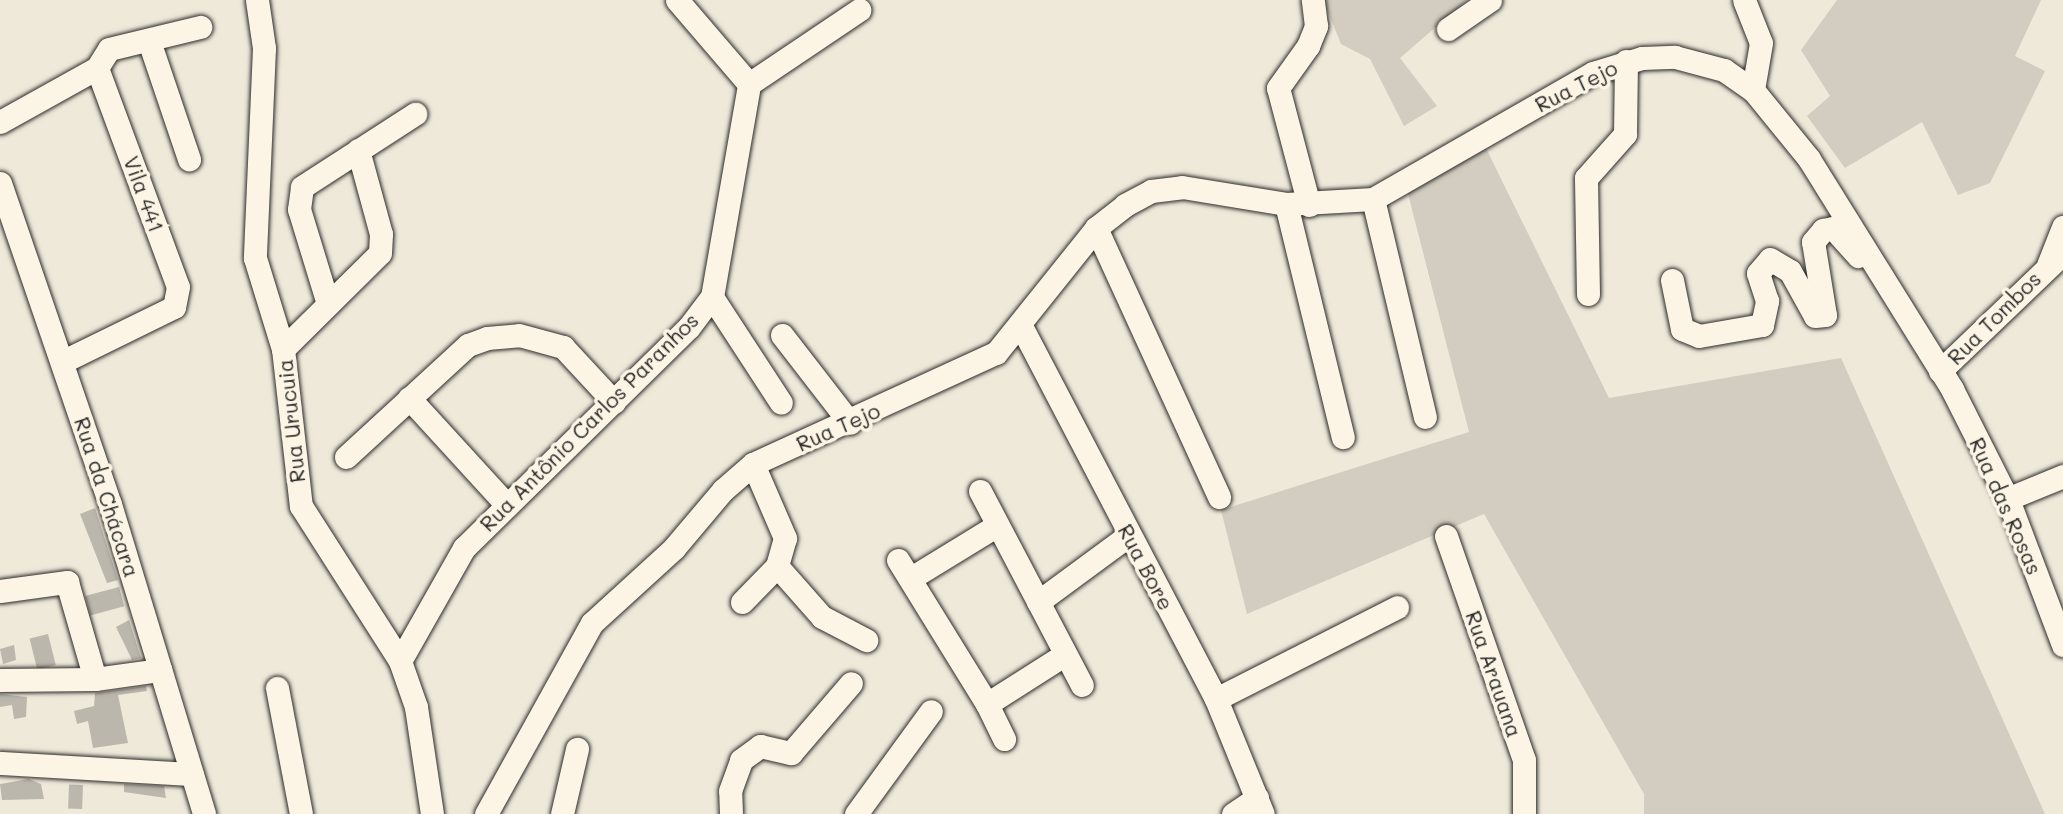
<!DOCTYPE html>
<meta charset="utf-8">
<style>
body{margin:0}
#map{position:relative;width:2063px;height:814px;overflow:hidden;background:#efe9da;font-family:Mali,sans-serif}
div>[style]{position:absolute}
.green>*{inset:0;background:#d2cdc0}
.building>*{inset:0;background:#bcb7ac;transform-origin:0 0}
.roads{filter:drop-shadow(0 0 2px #2b2b2b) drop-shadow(0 0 2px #2b2b2b)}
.minor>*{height:23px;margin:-11.5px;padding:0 11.5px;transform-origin:11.5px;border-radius:11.5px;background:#fcf5e5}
span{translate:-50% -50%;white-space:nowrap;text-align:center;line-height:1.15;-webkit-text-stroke:7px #fcf5e5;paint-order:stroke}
.street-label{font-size:21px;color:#2b2b2b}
</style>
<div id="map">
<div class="green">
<i style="clip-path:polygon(1323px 0,1467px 0,1400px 58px,1437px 106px,1404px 126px,1370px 59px,1341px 44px)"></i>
<i style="clip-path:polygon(1837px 0,2041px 0,2015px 56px,2045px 71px,1990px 183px,1958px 195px,1922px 122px,1845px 168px,1807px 116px,1830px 96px,1801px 50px)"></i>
<i style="clip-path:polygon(1481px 138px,1609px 398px,1841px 358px,2045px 814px,1644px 814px,1644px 794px,1484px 514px,1247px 614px,1221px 510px,1469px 432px,1406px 186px)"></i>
</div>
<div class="building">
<i style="clip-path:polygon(95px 508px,118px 580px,107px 583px,80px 514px)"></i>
<i style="left:119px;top:587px;width:20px;height:35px;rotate:75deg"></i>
<i style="clip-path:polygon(129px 620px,141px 658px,132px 660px,116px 627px)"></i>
<i style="left:48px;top:634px;width:32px;height:19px;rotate:76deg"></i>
<i style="clip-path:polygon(14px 645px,16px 660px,3px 664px,0 649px)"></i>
<i style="clip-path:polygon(146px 686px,147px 691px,118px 695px,128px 743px,93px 748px,88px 721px,77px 724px,74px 711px,94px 706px,95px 693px)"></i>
<i style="clip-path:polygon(0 694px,27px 697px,26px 717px,14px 719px,12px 705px,0 707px)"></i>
<i style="clip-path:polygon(29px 779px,41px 784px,44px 799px,2px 800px,0 784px)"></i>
<i style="clip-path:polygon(124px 784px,164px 786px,166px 798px,124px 792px)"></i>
<i style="left:83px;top:785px;width:24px;height:14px;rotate:92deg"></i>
</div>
<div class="roads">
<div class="minor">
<i style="left:257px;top:0;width:49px;rotate:81.7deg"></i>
<i style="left:264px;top:48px;width:210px;rotate:92.5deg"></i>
<i style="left:255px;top:258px;width:95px;rotate:72.9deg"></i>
<i style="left:283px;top:349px;width:158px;rotate:83.5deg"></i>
<i style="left:301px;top:506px;width:184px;rotate:57.4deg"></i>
<i style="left:400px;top:661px;width:49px;rotate:70.8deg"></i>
<i style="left:416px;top:707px;width:108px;rotate:81.5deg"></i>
<i style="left:677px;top:0;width:111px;rotate:49.4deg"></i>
<i style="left:1744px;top:0;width:46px;rotate:68.4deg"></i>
<i style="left:1761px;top:43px;width:48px;rotate:99.7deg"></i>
<i style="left:1448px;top:29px;width:51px;rotate:-34.6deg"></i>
<i style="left:149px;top:41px;width:125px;rotate:71.3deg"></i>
<i style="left:97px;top:68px;width:22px;rotate:-58deg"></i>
<i style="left:109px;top:49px;width:94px;rotate:-13.6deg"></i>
<i style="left:749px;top:84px;width:133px;rotate:-33.9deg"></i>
<i style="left:0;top:122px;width:111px;rotate:-29.1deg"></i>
<i style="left:97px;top:68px;width:233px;rotate:69.7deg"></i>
<i style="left:178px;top:287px;width:20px;rotate:101deg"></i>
<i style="left:174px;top:307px;width:123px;rotate:153.9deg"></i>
<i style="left:0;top:183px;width:339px;rotate:71.1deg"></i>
<i style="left:110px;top:504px;width:324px;rotate:73.1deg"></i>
<i style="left:1373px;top:199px;width:224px;rotate:76.6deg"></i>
<i style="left:1286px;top:204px;width:240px;rotate:76.3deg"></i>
<i style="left:1309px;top:205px;width:121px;rotate:-104.8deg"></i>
<i style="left:1278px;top:88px;width:52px;rotate:-54.5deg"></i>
<i style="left:1308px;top:46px;width:22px;rotate:-68deg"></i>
<i style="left:1316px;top:26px;width:26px;rotate:-97deg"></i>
<i style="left:1096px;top:228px;width:296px;rotate:65.4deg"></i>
<i style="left:2048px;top:265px;width:41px;rotate:-68.5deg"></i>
<i style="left:1672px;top:280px;width:50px;rotate:78.5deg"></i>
<i style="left:1682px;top:329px;width:18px;rotate:22deg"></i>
<i style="left:1699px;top:336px;width:64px;rotate:-9.9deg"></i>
<i style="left:1762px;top:325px;width:25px;rotate:-78deg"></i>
<i style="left:1767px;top:301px;width:29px;rotate:-108deg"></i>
<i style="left:1758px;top:273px;width:18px;rotate:-49deg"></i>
<i style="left:1770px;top:259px;width:23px;rotate:31deg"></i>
<i style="left:1790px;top:271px;width:51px;rotate:60.9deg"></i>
<i style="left:1815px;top:316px;width:10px;rotate:-6deg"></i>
<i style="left:1825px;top:315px;width:74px;rotate:-99.3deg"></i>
<i style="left:1813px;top:242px;width:16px;rotate:-50deg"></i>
<i style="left:1823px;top:230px;width:10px;rotate:-11deg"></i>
<i style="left:1833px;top:228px;width:38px;rotate:48deg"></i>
<i style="left:1588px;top:294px;width:116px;rotate:-91deg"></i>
<i style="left:1586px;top:178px;width:59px;rotate:-48.4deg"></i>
<i style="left:1625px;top:134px;width:73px;rotate:-89.2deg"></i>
<i style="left:712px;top:297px;width:126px;rotate:56.9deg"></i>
<i style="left:328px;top:304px;width:99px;rotate:-107deg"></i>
<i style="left:299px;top:209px;width:22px;rotate:-82deg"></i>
<i style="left:302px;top:187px;width:135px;rotate:-32.9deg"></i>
<i style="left:1020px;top:324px;width:423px;rotate:62.4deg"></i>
<i style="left:1216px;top:699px;width:124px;rotate:67.8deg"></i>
<i style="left:782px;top:335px;width:111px;rotate:52.3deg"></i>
<i style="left:283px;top:349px;width:136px;rotate:-44.7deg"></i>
<i style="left:380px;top:253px;width:19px;rotate:-87deg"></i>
<i style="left:381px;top:234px;width:87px;rotate:-105.3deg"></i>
<i style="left:1940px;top:371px;width:170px;rotate:-43.8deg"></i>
<i style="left:409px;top:398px;width:142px;rotate:47.6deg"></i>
<i style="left:346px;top:457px;width:166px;rotate:-42.6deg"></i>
<i style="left:468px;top:345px;width:20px;rotate:-20deg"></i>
<i style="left:487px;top:338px;width:32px;rotate:-5deg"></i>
<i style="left:519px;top:335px;width:46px;rotate:15.3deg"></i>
<i style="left:563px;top:347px;width:75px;rotate:47.2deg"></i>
<i style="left:753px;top:464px;width:81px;rotate:66.6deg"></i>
<i style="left:785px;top:538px;width:29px;rotate:106deg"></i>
<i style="left:777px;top:566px;width:68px;rotate:48.6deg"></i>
<i style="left:822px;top:617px;width:50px;rotate:27.6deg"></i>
<i style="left:980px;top:491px;width:219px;rotate:62.3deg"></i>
<i style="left:2007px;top:499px;width:61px;rotate:-22.3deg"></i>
<i style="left:1446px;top:536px;width:237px;rotate:70.8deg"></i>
<i style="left:1524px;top:760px;width:54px;rotate:90deg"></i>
<i style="left:898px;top:560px;width:169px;rotate:58.3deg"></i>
<i style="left:987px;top:704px;width:91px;rotate:-32.5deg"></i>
<i style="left:911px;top:578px;width:100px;rotate:-31.5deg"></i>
<i style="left:0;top:591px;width:68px;rotate:-7.7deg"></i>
<i style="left:67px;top:582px;width:101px;rotate:73.9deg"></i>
<i style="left:742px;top:602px;width:50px;rotate:-45.8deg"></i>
<i style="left:1038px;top:602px;width:113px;rotate:-36.4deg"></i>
<i style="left:400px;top:661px;width:130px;rotate:-60.5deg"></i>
<i style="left:464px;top:548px;width:315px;rotate:-44.5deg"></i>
<i style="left:689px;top:327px;width:38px;rotate:-53deg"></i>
<i style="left:712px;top:297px;width:216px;rotate:-80.1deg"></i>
<i style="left:0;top:680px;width:95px;rotate:-0.6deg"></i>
<i style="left:95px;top:679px;width:66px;rotate:-7.9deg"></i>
<i style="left:277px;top:688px;width:128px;rotate:79.2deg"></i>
<i style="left:1216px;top:699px;width:203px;rotate:-26.9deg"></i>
<i style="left:987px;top:704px;width:39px;rotate:64deg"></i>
<i style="left:0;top:763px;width:192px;rotate:3.3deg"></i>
<i style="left:486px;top:814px;width:218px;rotate:-61deg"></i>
<i style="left:592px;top:623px;width:111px;rotate:-42.4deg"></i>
<i style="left:674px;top:548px;width:76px;rotate:-49.8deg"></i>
<i style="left:723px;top:490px;width:40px;rotate:-41deg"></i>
<i style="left:753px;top:464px;width:267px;rotate:-24.6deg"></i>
<i style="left:996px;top:353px;width:160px;rotate:-51.3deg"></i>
<i style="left:1096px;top:228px;width:37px;rotate:-38deg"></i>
<i style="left:1125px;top:205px;width:30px;rotate:-28deg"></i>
<i style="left:1151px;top:191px;width:31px;rotate:-7deg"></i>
<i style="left:1182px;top:187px;width:105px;rotate:9.3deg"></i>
<i style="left:1286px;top:204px;width:87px;rotate:-3.3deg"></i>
<i style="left:1373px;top:199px;width:254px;rotate:-29.8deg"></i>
<i style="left:1593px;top:73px;width:51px;rotate:-17deg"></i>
<i style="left:1642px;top:58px;width:33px;rotate:-2deg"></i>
<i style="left:1675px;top:57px;width:51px;rotate:14.9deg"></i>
<i style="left:1724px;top:70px;width:35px;rotate:35deg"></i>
<i style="left:1753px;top:90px;width:89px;rotate:50.9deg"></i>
<i style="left:1809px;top:159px;width:271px;rotate:58.1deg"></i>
<i style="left:1952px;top:389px;width:127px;rotate:63.2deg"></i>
<i style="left:2009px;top:502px;width:153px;rotate:69.3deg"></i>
<i style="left:562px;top:814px;width:67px;rotate:-77deg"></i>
<i style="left:731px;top:814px;width:23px;rotate:-92deg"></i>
<i style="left:730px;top:791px;width:33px;rotate:-70deg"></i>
<i style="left:741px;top:760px;width:24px;rotate:-36deg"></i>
<i style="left:760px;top:746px;width:32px;rotate:13deg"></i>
<i style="left:791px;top:753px;width:92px;rotate:-49.4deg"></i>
<i style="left:856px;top:814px;width:127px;rotate:-53.9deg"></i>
<i style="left:1233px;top:814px;width:29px;rotate:-34deg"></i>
</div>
</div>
<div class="street-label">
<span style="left:1576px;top:86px;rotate:-27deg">Rua Tejo</span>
<span style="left:144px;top:194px;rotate:70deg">Vila 441</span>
<span style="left:1994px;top:318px;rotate:-45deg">Rua Tombos</span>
<span style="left:291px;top:421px;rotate:-96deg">Rua Urucuia</span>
<span style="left:589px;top:422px;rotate:-45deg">Rua Antônio Carlos Paranhos</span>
<span style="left:838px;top:427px;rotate:-24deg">Rua Tejo</span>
<span style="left:107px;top:497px;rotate:72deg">Rua da Chácara</span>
<span style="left:2006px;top:506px;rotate:66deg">Rua das Rosas</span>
<span style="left:1146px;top:567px;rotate:62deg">Rua Bore</span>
<span style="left:1494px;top:674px;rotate:71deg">Rua Arauana</span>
</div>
</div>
